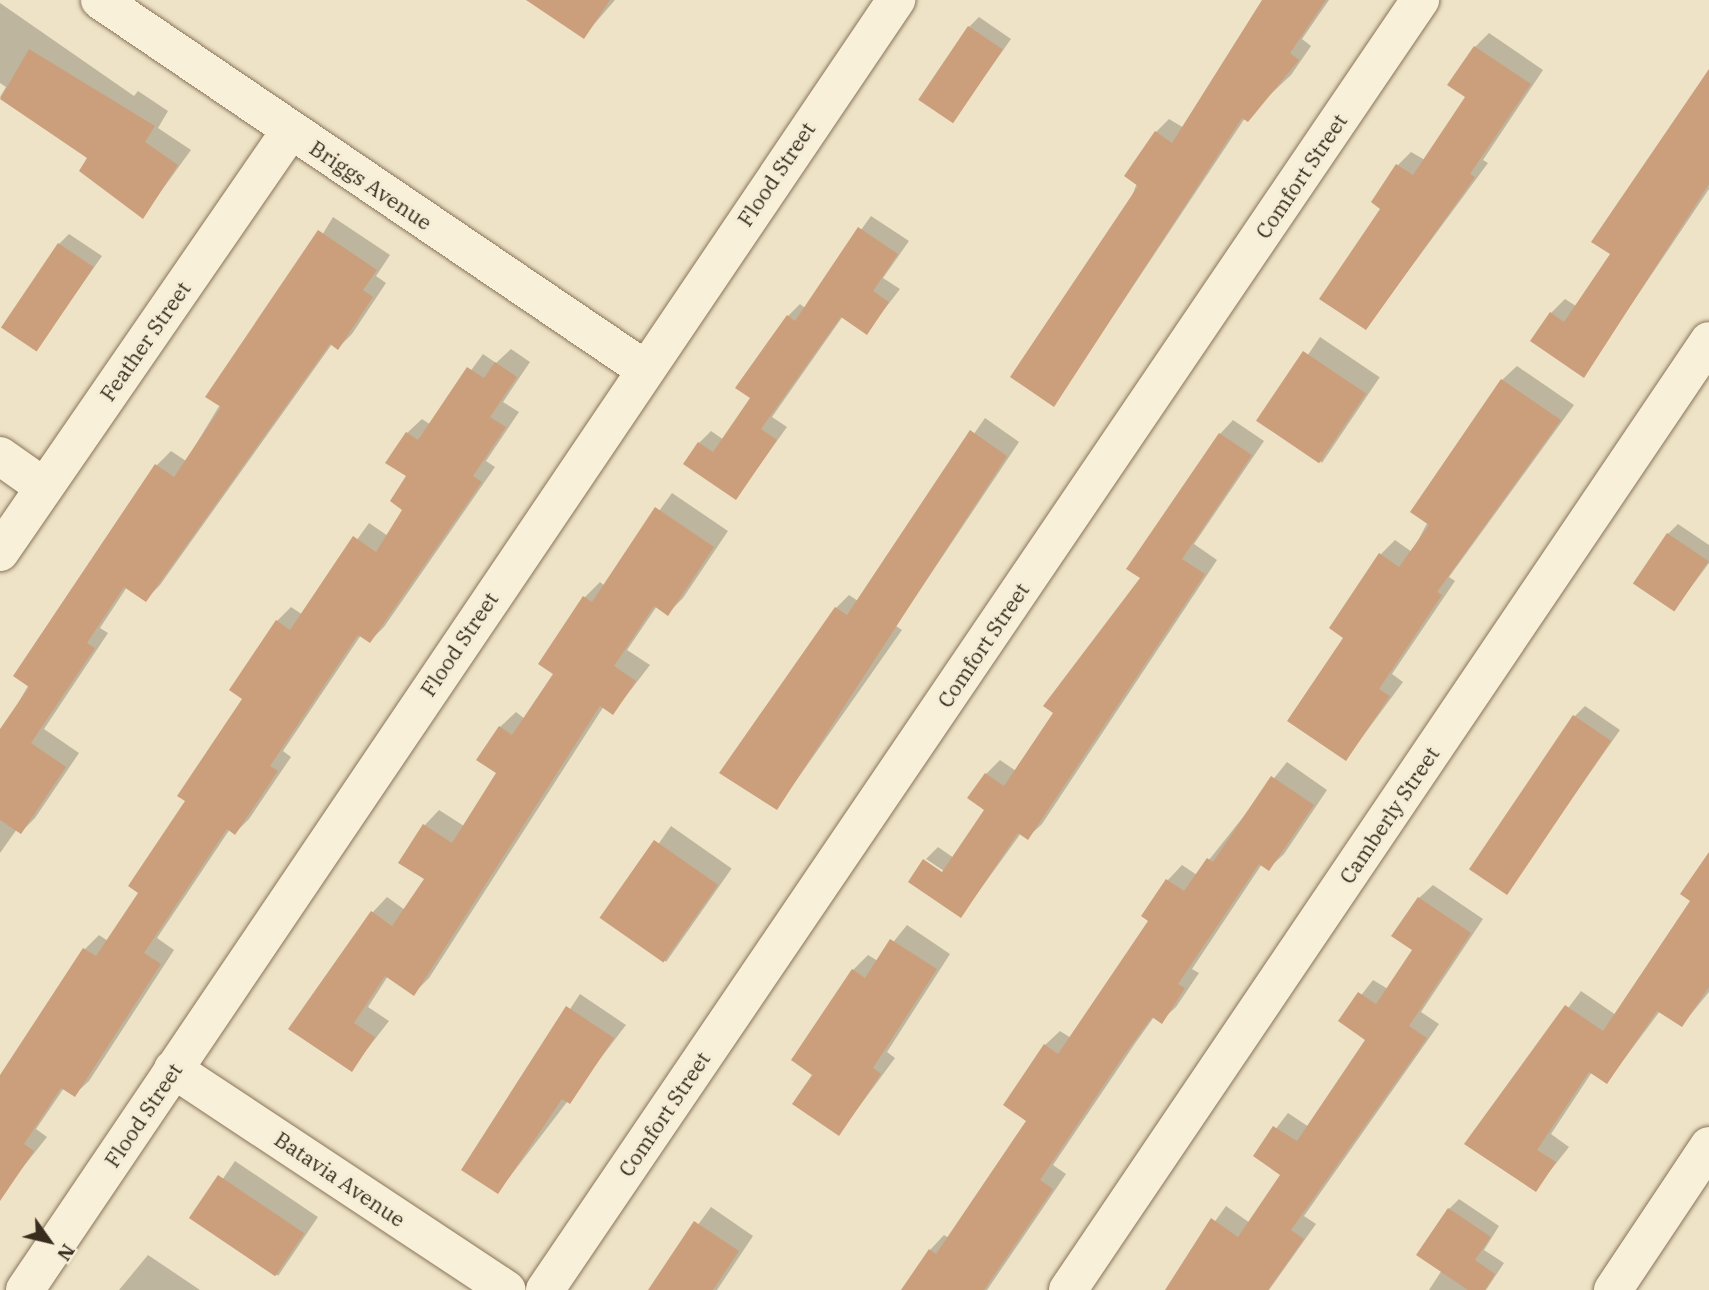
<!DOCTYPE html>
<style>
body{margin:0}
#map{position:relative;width:1709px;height:1290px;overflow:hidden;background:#eee3c6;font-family:"IBM Plex Serif",serif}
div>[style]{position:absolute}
.shadow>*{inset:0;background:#0003;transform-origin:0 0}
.building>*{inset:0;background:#cc9f7c;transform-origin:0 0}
.roads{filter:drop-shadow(0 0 2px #89755c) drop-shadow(0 0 2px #89755c)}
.minor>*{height:38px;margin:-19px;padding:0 19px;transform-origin:19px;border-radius:19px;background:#f9f0d9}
span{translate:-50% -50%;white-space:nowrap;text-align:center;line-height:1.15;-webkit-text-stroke:6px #f5edd5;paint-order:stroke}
.street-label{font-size:21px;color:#392d1f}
.north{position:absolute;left:14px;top:1206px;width:70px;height:70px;-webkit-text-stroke:5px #f5edd5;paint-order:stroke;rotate:124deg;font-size:19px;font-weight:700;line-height:28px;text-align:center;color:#392d1f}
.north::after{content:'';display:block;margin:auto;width:24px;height:32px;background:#392d1f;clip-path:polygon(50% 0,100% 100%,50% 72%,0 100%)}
</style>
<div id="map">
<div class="shadow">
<i style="clip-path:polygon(529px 0,615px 0,583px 37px)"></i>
<i style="clip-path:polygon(1264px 0,1329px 0,1302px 39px,1311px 46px,1291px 75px,1245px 118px,1054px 405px,1156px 132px,1169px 119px,1184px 128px)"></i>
<i style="clip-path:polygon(0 3px,134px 96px,138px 91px,168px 111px,158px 128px,191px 150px,143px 216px,90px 158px,0 97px,6px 87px,0 83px)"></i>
<i style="clip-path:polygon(979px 17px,1011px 39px,953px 121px,969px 27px)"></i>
<i style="clip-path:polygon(1489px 33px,1543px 70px,1483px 160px,1488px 163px,1366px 328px,1383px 208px,1398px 165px,1411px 152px,1425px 160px,1467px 96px,1475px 47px)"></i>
<i style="clip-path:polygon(1709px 76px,1709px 189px,1584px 375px,1551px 313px,1565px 299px,1576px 306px,1612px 253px)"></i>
<i style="clip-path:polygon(871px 216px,909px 241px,883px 278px,900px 289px,867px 332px,843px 316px,772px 417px,787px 427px,736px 498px,699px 443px,711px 431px,724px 440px,752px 398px,788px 316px,800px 304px,805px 308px)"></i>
<i style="clip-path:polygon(333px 217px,390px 255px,376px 276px,386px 283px,352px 334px,338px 348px,332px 344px,160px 585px,146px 599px,127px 587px,100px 628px,108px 633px,44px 729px,79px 753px,35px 818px,21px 832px,17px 829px,0 853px,0 734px,157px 465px,171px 451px,186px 461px)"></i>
<i style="clip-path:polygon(69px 234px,102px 256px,37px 349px,59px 244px)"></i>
<i style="left:1320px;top:337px;width:72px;height:103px;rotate:34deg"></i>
<i style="clip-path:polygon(511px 349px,530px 362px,503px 402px,519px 412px,486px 461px,495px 467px,384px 627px,370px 641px,361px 635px,283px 751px,291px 757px,249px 819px,235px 833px,230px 829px,157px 938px,174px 950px,89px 1081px,74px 1095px,64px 1088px,36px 1129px,47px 1137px,12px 1181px,0 1182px,0 1078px,85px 949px,99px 935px,108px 941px,140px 893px,244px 699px,277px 621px,291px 607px,303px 615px,369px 523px,388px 536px,405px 509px,407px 433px,422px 419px,431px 425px,483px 354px,496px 363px)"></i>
<i style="clip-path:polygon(1517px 366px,1574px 405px,1449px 577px,1455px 581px,1392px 674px,1403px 682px,1346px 759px,1345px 637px,1381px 554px,1395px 540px,1412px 552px,1502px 380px)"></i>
<i style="clip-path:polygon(985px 418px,1019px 442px,896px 626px,902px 630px,777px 808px,836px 608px,849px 595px,858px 601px)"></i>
<i style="clip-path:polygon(1233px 420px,1264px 441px,1194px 544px,1217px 560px,1042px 824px,1028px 837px,1021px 833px,961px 916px,950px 875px,926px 859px,938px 847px,954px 858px,986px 809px,986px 774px,1000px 760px,1016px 771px,1142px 578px,1220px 434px)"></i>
<i style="clip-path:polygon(672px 493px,728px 531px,683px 598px,668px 613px,657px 606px,627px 650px,650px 665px,613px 713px,604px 706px,429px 978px,414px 993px,388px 976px,368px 1007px,389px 1021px,351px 1070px,291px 1029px,372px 913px,387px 897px,405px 910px,426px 879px,424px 826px,439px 810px,464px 826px,499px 773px,500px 727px,516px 712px,525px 719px,555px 674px,585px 597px,600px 582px,605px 586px)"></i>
<i style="clip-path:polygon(1678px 524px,1709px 545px,1709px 563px,1674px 610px,1668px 534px)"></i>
<i style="clip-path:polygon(1585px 706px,1620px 730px,1506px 892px,1575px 716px)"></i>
<i style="clip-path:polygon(1287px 762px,1327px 790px,1284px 854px,1269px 868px,1262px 864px,1192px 969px,1199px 973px,1176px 1007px,1161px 1021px,1154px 1017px,1136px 1042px,1053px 1165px,1066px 1174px,987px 1290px,901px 1290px,930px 1250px,944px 1235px,949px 1238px,1029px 1120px,1045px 1045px,1060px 1031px,1071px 1038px,1150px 921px,1143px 916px,1168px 880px,1182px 865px,1197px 875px)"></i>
<i style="left:671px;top:826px;width:74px;height:114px;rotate:35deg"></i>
<i style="clip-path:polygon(1709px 855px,1709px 992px,1682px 1025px,1660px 1011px,1607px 1082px,1592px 1072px,1551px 1134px,1569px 1147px,1535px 1190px,1467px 1143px,1581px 991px,1616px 1015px,1693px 900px)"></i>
<i style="clip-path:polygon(1433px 885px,1483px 919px,1421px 1012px,1439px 1024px,1304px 1216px,1316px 1224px,1269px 1290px,1166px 1290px,1226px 1206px,1250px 1223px,1283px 1175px,1255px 1156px,1288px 1113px,1309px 1127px,1368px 1039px,1341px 1021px,1373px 980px,1388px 989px,1415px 950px,1419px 898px)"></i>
<i style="clip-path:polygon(907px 925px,950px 954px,887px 1052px,895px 1058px,839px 1134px,814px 1074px,793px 1060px,853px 970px,868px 955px,878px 961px)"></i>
<i style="clip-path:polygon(580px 994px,626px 1025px,498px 1192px,464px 1169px)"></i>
<i style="left:235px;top:1161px;width:100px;height:71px;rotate:34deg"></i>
<i style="clip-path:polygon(1459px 1199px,1499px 1226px,1484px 1250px,1504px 1263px,1486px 1290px,1429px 1290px,1442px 1270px,1449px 1209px)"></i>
<i style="clip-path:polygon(711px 1207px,753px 1236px,717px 1290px,650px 1290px)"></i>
<i style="clip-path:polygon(148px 1255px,200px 1290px,119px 1290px)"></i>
</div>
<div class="building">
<i style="clip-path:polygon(526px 0,610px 0,584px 39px)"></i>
<i style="clip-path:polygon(1262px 0,1326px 0,1290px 53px,1299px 60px,1248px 122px,1242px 118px,1054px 407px,1010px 377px,1138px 186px,1124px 176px,1155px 131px,1172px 143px)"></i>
<i style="left:968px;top:26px;width:42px;height:89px;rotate:34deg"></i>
<i style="clip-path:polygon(1474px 46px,1531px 84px,1470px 174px,1475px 177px,1366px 330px,1319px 299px,1380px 209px,1371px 202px,1396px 164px,1413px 175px,1465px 97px,1447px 85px)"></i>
<i style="clip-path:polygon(29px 49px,155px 126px,145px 142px,178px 165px,143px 219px,79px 171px,87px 158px,0 99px)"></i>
<i style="clip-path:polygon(1709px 69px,1709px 184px,1584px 378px,1530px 341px,1550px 312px,1564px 322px,1610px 254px,1591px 242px)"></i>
<i style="clip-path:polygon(858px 227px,898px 254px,873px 291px,889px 302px,867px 335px,841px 317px,761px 429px,777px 440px,736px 500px,683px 464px,698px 442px,713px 452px,750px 398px,735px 388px,787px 315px,795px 321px)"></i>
<i style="clip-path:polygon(318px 230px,377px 270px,363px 290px,373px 297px,338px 350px,330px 344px,146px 602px,124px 587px,87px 643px,95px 648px,31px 743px,66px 767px,21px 834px,0 820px,0 729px,29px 687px,13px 676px,155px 464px,174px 477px,221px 407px,205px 397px)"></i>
<i style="left:58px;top:243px;width:43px;height:102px;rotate:34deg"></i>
<i style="left:1303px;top:351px;width:76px;height:84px;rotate:34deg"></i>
<i style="clip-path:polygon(495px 362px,517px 377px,490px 417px,506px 427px,473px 476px,482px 482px,370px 643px,358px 635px,270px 766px,278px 771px,235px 835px,227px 829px,144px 953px,161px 964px,75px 1097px,61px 1088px,24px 1144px,34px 1151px,0 1201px,0 1075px,83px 948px,96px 956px,138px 893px,128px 886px,185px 801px,177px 796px,242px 699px,229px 690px,276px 620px,290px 630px,353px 536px,376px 552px,402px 510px,390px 501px,406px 476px,385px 463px,406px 432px,418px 440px,467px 367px,484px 378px)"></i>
<i style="clip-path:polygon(1501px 379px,1561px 420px,1437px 592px,1442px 595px,1379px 689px,1390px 696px,1346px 761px,1287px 721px,1343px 638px,1329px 628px,1379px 553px,1399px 567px,1429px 525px,1410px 512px)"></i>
<i style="clip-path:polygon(970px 430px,1007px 456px,777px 810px,719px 773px,835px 607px,847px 615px)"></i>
<i style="clip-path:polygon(1219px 433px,1252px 455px,1182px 559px,1205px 574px,1028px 840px,1018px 833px,961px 918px,908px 882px,923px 859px,942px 872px,984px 810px,967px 798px,985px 773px,1004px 786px,1053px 713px,1043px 706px,1140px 578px,1126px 569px)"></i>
<i style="clip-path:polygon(655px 507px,714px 547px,668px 616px,654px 606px,614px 666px,636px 681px,613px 715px,600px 706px,414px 996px,385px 976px,354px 1023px,375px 1037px,352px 1072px,288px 1029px,371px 911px,392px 926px,424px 879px,398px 863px,423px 824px,452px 843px,496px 773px,476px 760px,499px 726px,512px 735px,553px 674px,538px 664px,583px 596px,592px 602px)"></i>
<i style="left:1667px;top:533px;width:50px;height:61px;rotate:34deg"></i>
<i style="left:1573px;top:715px;width:46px;height:186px;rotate:34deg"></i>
<i style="clip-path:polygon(1271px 776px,1314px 805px,1269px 871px,1259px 864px,1178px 984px,1185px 988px,1162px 1024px,1152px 1017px,1122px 1058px,1040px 1180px,1053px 1189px,984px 1290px,901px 1290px,929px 1249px,936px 1254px,1026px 1121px,1003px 1105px,1044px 1044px,1058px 1054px,1148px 921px,1141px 916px,1166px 879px,1184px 891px,1207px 858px,1213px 862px)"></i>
<i style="left:654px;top:840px;width:78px;height:95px;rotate:35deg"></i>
<i style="clip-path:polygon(1709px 852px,1709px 987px,1682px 1027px,1657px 1011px,1607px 1084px,1589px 1072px,1537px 1150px,1556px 1162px,1536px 1192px,1464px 1144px,1565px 1005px,1603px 1031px,1690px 901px,1680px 894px)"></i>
<i style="clip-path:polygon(1418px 897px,1471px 933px,1409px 1026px,1427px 1038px,1291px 1230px,1304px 1239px,1268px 1290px,1165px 1290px,1211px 1218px,1238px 1237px,1280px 1175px,1253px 1156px,1273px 1126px,1297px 1141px,1365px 1040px,1338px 1021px,1358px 992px,1376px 1004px,1412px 950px,1391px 936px)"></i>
<i style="clip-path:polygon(890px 939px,937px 969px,873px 1068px,881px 1074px,839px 1136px,792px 1104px,812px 1075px,791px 1060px,852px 969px,865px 978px)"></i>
<i style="clip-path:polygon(566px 1006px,614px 1038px,570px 1104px,562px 1099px,498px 1194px,461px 1170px)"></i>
<i style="left:218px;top:1175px;width:104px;height:52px;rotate:34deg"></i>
<i style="clip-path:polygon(1448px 1208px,1491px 1237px,1475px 1260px,1495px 1274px,1485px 1290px,1468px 1290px,1416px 1255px)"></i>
<i style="clip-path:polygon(694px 1221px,739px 1251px,713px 1290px,648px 1290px)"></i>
</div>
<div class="roads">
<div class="minor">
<i style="left:100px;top:0;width:656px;rotate:34.13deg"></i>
<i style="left:0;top:456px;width:54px;rotate:35.2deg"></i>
<i style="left:0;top:552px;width:511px;rotate:-55.44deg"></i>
<i style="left:173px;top:1069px;width:400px;rotate:33.5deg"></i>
<i style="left:25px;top:1290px;width:1557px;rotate:-55.97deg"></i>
<i style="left:545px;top:1290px;width:1559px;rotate:-55.85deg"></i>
<i style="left:1068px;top:1290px;width:1145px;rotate:-55.96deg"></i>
<i style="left:1613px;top:1290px;width:173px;rotate:-56.3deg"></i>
</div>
</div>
<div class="street-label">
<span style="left:776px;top:174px;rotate:-56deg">Flood Street</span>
<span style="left:1301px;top:176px;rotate:-56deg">Comfort Street</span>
<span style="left:371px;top:185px;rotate:34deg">Briggs Avenue</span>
<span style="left:145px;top:341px;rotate:-55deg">Feather Street</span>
<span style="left:459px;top:644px;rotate:-56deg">Flood Street</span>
<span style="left:983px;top:645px;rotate:-56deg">Comfort Street</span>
<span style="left:1389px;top:815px;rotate:-56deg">Camberly Street</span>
<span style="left:664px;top:1114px;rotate:-56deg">Comfort Street</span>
<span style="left:143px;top:1115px;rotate:-56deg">Flood Street</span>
<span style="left:340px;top:1179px;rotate:34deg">Batavia Avenue</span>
</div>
<div class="north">N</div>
</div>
